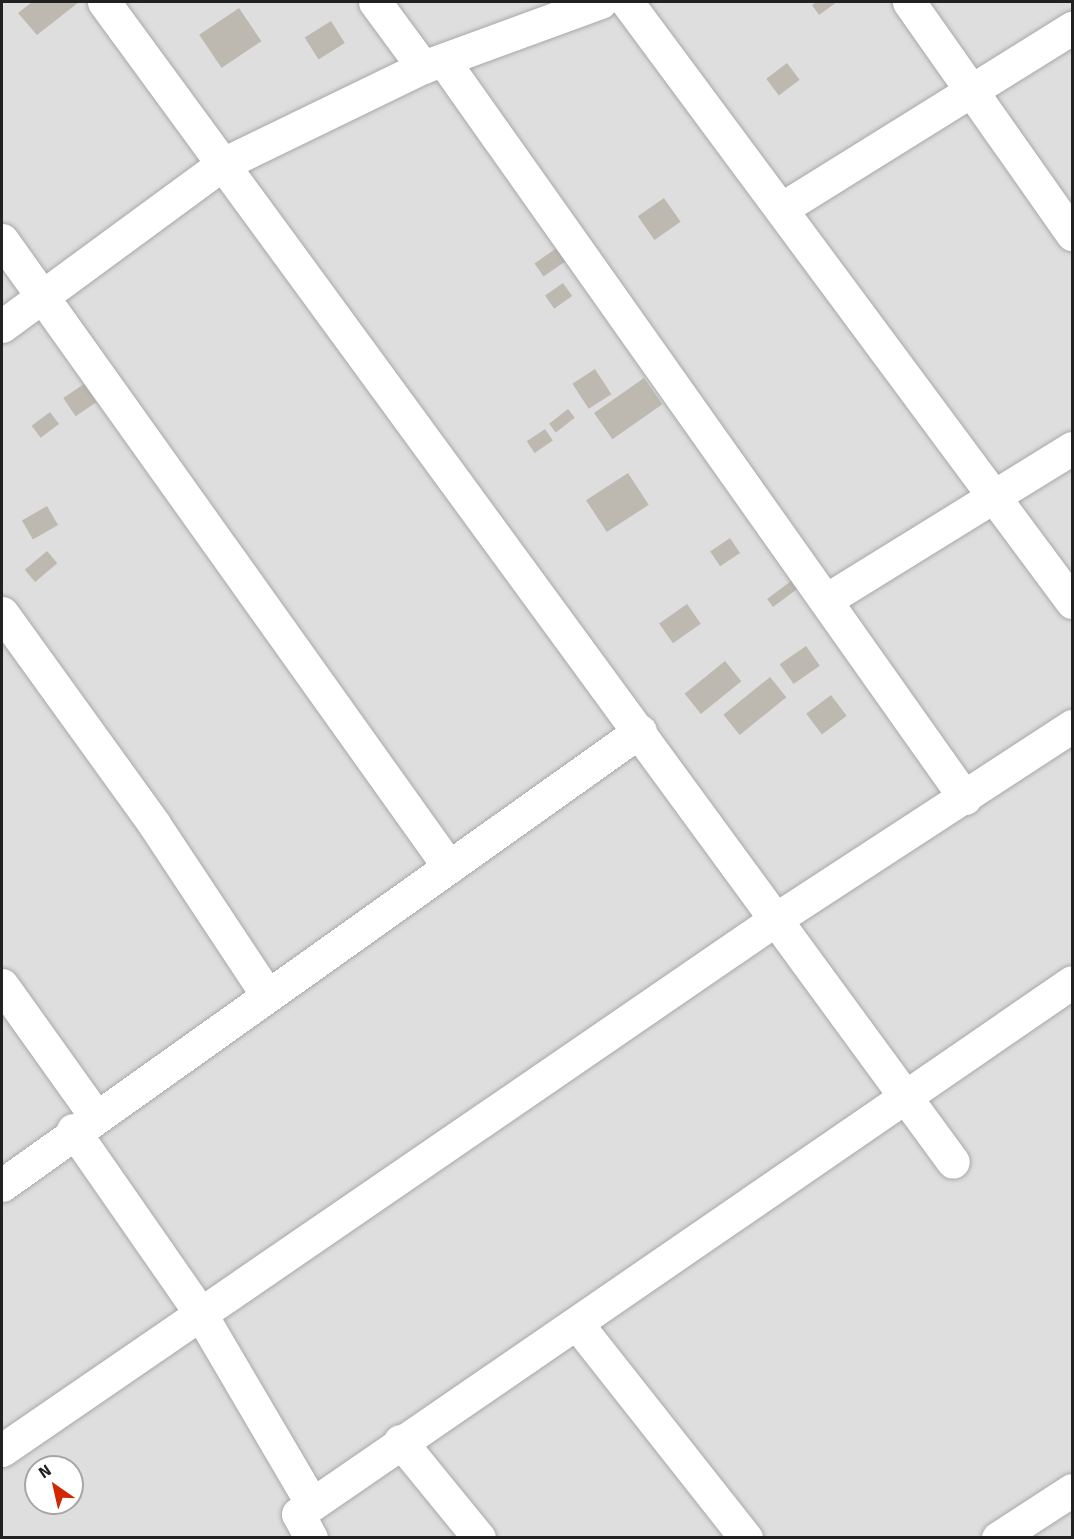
<!DOCTYPE html>
<style>
body{margin:0}
#map{position:relative;width:1074px;height:1539px;overflow:hidden;background:#f1efe7;font-family:Signika,sans-serif}
div>[style]{position:absolute}
.residential>*{inset:0;background:#dfdede}
.building>*{inset:0;background:#beb9b0;transform-origin:0 0}
.roads{filter:drop-shadow(0 0 2px #a8a8a8) drop-shadow(0 0 2px #a8a8a8)}
.minor>*{height:33px;margin:-16.5px;padding:0 16.5px;transform-origin:16.5px;border-radius:16.5px;background:#fff}
span{translate:-50% -50%;white-space:nowrap;text-align:center;line-height:1.15;-webkit-text-stroke:4.5px #fff;paint-order:stroke}
.frame{position:absolute;inset:0;border:3px solid #212121;pointer-events:none}
.north{position:absolute;left:24px;top:1455px;width:60px;height:60px;box-sizing:border-box;background:#fff;border:2px solid #a6a6a6;border-radius:50%;rotate:326deg;font-size:16px;font-weight:700;line-height:24px;text-align:center;color:#212121}
.north::after{content:'';display:block;margin:auto;width:21px;height:27px;background:#d12600;clip-path:polygon(50% 0,100% 100%,50% 72%,0 100%)}
</style>
<div id="map">
<div class="residential">
<i style="clip-path:polygon(evenodd,2px 2px,1072px 2px,1072px 1537px,2px 1538px,2px 2px,36px 1467px,72px 1467px,72px 1503px,36px 1503px,36px 1467px)"></i>
</div>
<div class="building">
<i style="clip-path:polygon(32px 2px,79px 2px,37px 35px,18px 13px)"></i>
<i style="clip-path:polygon(817px 2px,837px 2px,819px 15px,812px 5px)"></i>
<i style="left:239px;top:8px;width:40px;height:48px;rotate:56deg"></i>
<i style="left:331px;top:21px;width:26px;height:31px;rotate:58deg"></i>
<i style="left:787px;top:63px;width:21px;height:26px;rotate:53deg"></i>
<i style="left:664px;top:198px;width:29px;height:32px;rotate:55deg"></i>
<i style="left:568px;top:240px;width:16px;height:41px;rotate:55deg"></i>
<i style="left:563px;top:283px;width:16px;height:22px;rotate:55deg"></i>
<i style="left:595px;top:369px;width:30px;height:27px;rotate:57deg"></i>
<i style="left:644px;top:378px;width:32px;height:61px;rotate:55deg"></i>
<i style="left:84px;top:384px;width:22px;height:25px;rotate:56deg"></i>
<i style="left:568px;top:409px;width:11px;height:24px;rotate:52deg"></i>
<i style="left:50px;top:412px;width:15px;height:23px;rotate:53deg"></i>
<i style="left:545px;top:429px;width:14px;height:22px;rotate:56deg"></i>
<i style="left:628px;top:473px;width:38px;height:50px;rotate:57deg"></i>
<i style="left:47px;top:506px;width:22px;height:29px;rotate:60deg"></i>
<i style="left:730px;top:538px;width:18px;height:24px;rotate:56deg"></i>
<i style="left:47px;top:551px;width:16px;height:29px;rotate:50deg"></i>
<i style="left:803px;top:572px;width:10px;height:45px;rotate:53deg"></i>
<i style="left:687px;top:604px;width:24px;height:34px;rotate:55deg"></i>
<i style="left:806px;top:646px;width:24px;height:32px;rotate:55deg"></i>
<i style="left:725px;top:661px;width:26px;height:52px;rotate:51deg"></i>
<i style="left:770px;top:677px;width:26px;height:60px;rotate:51deg"></i>
<i style="left:831px;top:695px;width:26px;height:31px;rotate:53deg"></i>
</div>
<div class="roads">
<div class="minor">
<i style="left:104px;top:2px;width:1437px;rotate:53.8deg"></i>
<i style="left:375px;top:2px;width:81px;rotate:53.6deg"></i>
<i style="left:627px;top:2px;width:747px;rotate:53.44deg"></i>
<i style="left:909px;top:2px;width:284px;rotate:54.9deg"></i>
<i style="left:443px;top:60px;width:904px;rotate:54.73deg"></i>
<i style="left:781px;top:209px;width:343px;rotate:-31.9deg"></i>
<i style="left:2px;top:240px;width:770px;rotate:54.51deg"></i>
<i style="left:2px;top:326px;width:272px;rotate:-36.3deg"></i>
<i style="left:221px;top:165px;width:225px;rotate:-25.9deg"></i>
<i style="left:423px;top:67px;width:189px;rotate:-20.1deg"></i>
<i style="left:826px;top:600px;width:289px;rotate:-31.7deg"></i>
<i style="left:2px;top:613px;width:260px;rotate:54.2deg"></i>
<i style="left:154px;top:824px;width:205px;rotate:56.5deg"></i>
<i style="left:2px;top:985px;width:162px;rotate:54.5deg"></i>
<i style="left:73px;top:1130px;width:223px;rotate:55.2deg"></i>
<i style="left:200px;top:1313px;width:221px;rotate:59.6deg"></i>
<i style="left:2px;top:1185px;width:783px;rotate:-35.44deg"></i>
<i style="left:577px;top:1324px;width:273px;rotate:51.7deg"></i>
<i style="left:400px;top:1441px;width:125px;rotate:50.8deg"></i>
<i style="left:2px;top:1450px;width:942px;rotate:-34.45deg"></i>
<i style="left:779px;top:917px;width:350px;rotate:-33.1deg"></i>
<i style="left:311px;top:1538px;width:27px;rotate:-118deg"></i>
<i style="left:298px;top:1514px;width:939px;rotate:-34.5deg"></i>
<i style="left:998px;top:1538px;width:88px;rotate:-33deg"></i>
</div>
</div>
<div class="frame"></div>
<div class="north">N</div>
</div>
